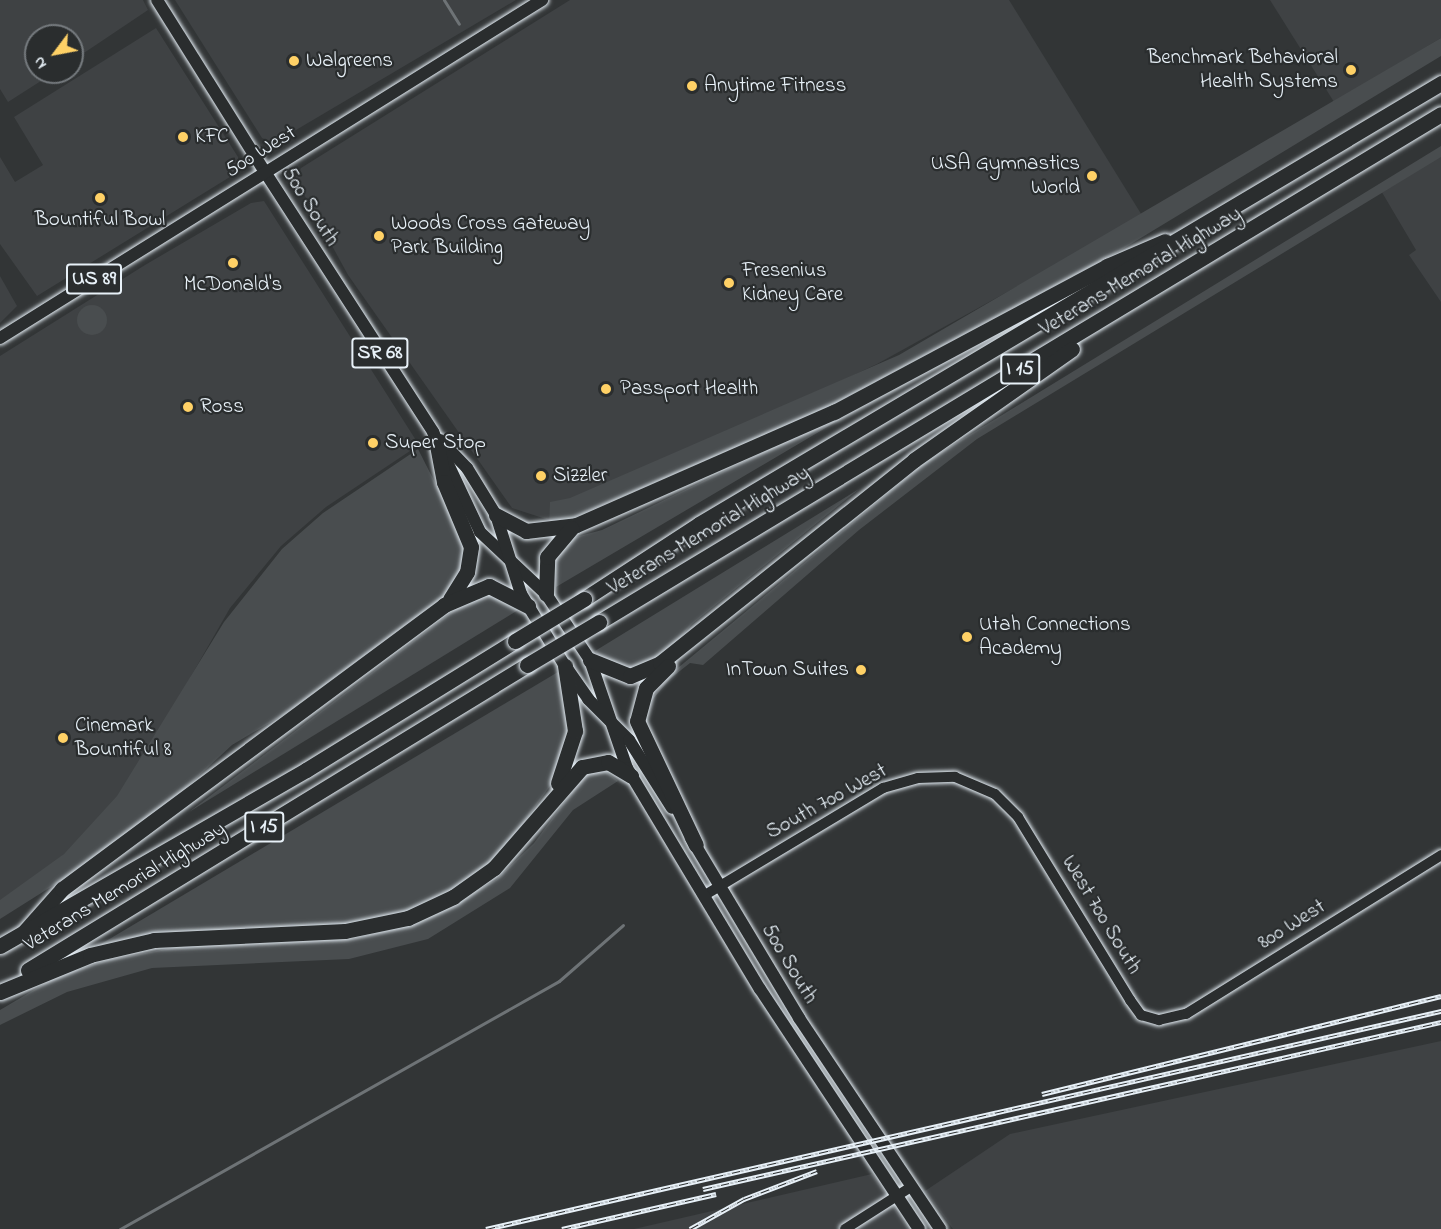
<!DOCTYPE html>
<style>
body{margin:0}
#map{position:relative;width:1441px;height:1229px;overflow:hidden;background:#323536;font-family:"Indie Flower",sans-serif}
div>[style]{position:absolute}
.built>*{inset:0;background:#3f4244}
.green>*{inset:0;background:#494d4f}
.round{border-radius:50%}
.stream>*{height:3px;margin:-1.5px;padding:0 1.5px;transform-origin:1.5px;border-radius:1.5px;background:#6e7376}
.roads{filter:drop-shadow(0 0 2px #e8f1f8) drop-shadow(0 0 2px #e8f1f8)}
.tertiary>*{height:10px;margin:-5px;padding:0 5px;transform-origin:5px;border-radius:5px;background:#2a2d2e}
.secondary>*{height:12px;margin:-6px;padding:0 6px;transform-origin:6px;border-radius:6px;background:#2a2d2e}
.primary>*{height:12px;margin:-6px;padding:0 6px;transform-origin:6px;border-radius:6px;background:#2a2d2e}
.motorway>*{height:15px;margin:-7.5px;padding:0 7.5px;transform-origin:7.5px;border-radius:7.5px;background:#2a2d2e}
.rail>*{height:5px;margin-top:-2.5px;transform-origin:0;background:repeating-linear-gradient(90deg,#2a2d2e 0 9px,#e8f1f8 0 18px);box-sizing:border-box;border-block:2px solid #e8f1f8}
.bridges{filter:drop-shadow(0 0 2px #e8f1f8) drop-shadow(0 0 2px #e8f1f8)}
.motorway-bridge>*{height:15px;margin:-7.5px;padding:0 7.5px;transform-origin:7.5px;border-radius:7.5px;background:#2a2d2e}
.dots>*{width:16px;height:16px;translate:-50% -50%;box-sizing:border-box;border:3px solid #2a2d2e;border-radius:50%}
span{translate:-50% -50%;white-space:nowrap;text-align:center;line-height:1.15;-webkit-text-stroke:4.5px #2a2d2e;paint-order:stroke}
.shield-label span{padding:2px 4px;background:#2a2d2e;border:2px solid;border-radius:4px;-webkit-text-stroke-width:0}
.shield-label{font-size:20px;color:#e8f1f8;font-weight:700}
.poi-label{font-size:21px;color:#e8f1f8}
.right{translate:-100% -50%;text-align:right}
.left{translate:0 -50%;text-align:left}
.street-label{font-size:21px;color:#e8f1f8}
.north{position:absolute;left:24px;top:24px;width:60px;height:60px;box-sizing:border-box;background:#2a2d2e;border:2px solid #767b7f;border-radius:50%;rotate:238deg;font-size:16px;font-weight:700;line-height:24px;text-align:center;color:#e8f1f8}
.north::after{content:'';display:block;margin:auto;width:21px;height:27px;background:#ffd166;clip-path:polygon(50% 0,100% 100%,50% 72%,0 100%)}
</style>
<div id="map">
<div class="built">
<i style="clip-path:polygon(0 0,143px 0,148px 10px,72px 61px,72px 36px,36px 36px,36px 72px,55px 72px,8px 102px,0 89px)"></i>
<i style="clip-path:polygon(175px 0,516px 0,274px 143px,262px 138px)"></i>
<i style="clip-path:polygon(570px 0,1009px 0,1143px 217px,877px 364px,549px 520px,512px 508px,348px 275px,295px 178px,301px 168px)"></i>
<i style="clip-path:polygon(1270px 0,1441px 0,1441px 38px,1334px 102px)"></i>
<i style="clip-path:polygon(156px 28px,238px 157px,238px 172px,37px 296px,0 244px,0 157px,15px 182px,43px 165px,14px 117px)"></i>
<i style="clip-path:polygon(1441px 152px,1441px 302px,1409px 255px,1416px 250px,1380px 189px)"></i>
<i style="clip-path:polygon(264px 201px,419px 445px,326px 507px,281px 546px,230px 608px,126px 790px,96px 827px,0 909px,0 356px,145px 265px,251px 203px)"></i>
<i style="clip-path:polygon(0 276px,17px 306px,0 323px)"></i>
<i style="clip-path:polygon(1441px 1041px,1441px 1229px,953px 1229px,925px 1191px,1010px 1134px)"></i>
<i style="clip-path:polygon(872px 1174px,908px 1229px,634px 1229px)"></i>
</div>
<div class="green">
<i style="clip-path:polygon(1441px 38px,1441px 56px,1121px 250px,818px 412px,549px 528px,550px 502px,570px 498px,899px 355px)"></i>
<i style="clip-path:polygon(1441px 146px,1441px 157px,977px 439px,859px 530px,703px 665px,690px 663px,671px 678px,647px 706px,667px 677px,927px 461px)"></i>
<i class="round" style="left:77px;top:305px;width:30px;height:30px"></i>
<i style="clip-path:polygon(837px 417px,839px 420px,556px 587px,555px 557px,572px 538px,602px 530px)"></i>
<i style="clip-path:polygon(418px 449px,461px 534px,466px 560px,447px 594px,288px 712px,232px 745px,161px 811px,92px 861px,0 919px,0 900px,64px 854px,117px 796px,224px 622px,282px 549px,323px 513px)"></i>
<i style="clip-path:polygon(859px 489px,692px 624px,664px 656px,636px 671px,601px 659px,595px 651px)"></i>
<i style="clip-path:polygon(489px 593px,518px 610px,189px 812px,465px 602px)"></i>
<i style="clip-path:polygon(558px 672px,572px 719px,558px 775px,502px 853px,463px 886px,389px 920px,96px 947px)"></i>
<i style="clip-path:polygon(587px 772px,606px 772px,618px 781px,573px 810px,510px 888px,428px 939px,349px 959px,152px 968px,67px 992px,0 1025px,0 1010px,56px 977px,108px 960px,183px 946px,353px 939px,418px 923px,496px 880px,534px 843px)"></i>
</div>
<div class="stream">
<i style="left:444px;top:0;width:28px;rotate:58deg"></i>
<i style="left:120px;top:1229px;width:504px;rotate:-29.46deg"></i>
<i style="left:559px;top:981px;width:85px;rotate:-41.2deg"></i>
</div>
<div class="roads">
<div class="tertiary">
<i style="left:705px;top:895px;width:208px;rotate:-31deg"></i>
<i style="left:883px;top:788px;width:36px;rotate:-16deg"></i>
<i style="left:918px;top:778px;width:37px;rotate:-2deg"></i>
<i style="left:955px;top:777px;width:43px;rotate:23deg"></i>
<i style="left:995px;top:794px;width:33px;rotate:45deg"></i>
<i style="left:1018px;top:817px;width:215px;rotate:58.5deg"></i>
<i style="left:1130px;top:1000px;width:19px;rotate:54deg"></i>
<i style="left:1141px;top:1015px;width:19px;rotate:16deg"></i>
<i style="left:1159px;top:1020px;width:28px;rotate:-13deg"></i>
<i style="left:1186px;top:1014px;width:301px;rotate:-31.9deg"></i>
<i style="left:845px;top:1229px;width:78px;rotate:-32.5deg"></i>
</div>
<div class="secondary">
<i style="left:157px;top:0;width:203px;rotate:57.9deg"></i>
<i style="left:590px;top:660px;width:114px;rotate:71.1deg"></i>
<i style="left:627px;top:768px;width:258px;rotate:59deg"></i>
<i style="left:760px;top:989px;width:288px;rotate:56.5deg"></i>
<i style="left:566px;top:667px;width:39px;rotate:55deg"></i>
<i style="left:588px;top:699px;width:58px;rotate:45deg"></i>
<i style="left:629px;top:740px;width:80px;rotate:57.7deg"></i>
<i style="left:691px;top:838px;width:210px;rotate:59deg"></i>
<i style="left:799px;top:1018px;width:254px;rotate:56.2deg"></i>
</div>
<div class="primary">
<i style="left:265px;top:172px;width:310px;rotate:57.1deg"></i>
<i style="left:433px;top:432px;width:110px;rotate:64.8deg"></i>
<i style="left:480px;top:532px;width:91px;rotate:43.2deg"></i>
<i style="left:546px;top:594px;width:79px;rotate:56.3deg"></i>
<i style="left:0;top:338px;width:639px;rotate:-31.95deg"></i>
<i style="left:440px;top:440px;width:39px;rotate:46deg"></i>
<i style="left:467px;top:468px;width:55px;rotate:58.3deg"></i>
<i style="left:496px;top:515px;width:83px;rotate:72.4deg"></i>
<i style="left:521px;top:594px;width:84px;rotate:58.6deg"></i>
</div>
<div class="motorway">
<i style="left:436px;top:440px;width:43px;rotate:79.2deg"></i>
<i style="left:444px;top:482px;width:70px;rotate:67.4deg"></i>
<i style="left:471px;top:547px;width:25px;rotate:99deg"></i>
<i style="left:467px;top:572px;width:32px;rotate:122deg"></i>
<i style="left:496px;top:515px;width:34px;rotate:28deg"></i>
<i style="left:526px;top:531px;width:50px;rotate:-6.8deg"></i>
<i style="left:576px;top:525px;width:282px;rotate:-23.7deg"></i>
<i style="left:834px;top:412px;width:310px;rotate:-28.1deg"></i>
<i style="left:1107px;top:266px;width:63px;rotate:-23.3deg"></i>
<i style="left:546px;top:594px;width:37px;rotate:-88deg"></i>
<i style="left:547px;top:557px;width:38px;rotate:-50deg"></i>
<i style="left:584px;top:599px;width:137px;rotate:-33.1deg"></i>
<i style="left:699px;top:524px;width:863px;rotate:-30.72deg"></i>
<i style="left:599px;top:622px;width:983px;rotate:-31.1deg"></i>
<i style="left:590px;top:660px;width:43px;rotate:21.8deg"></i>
<i style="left:630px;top:676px;width:33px;rotate:-23deg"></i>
<i style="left:660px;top:663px;width:325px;rotate:-38.6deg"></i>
<i style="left:914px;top:460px;width:193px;rotate:-35.1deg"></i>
<i style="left:668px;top:666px;width:31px;rotate:135deg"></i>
<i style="left:646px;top:688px;width:34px;rotate:105deg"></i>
<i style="left:637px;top:721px;width:137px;rotate:64.6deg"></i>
<i style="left:558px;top:783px;width:55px;rotate:-71.9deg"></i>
<i style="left:575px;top:731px;width:66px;rotate:-98.7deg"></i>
<i style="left:23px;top:933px;width:59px;rotate:-48.4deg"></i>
<i style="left:62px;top:889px;width:476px;rotate:-36.6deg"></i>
<i style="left:444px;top:605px;width:49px;rotate:-22.9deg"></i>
<i style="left:489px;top:586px;width:44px;rotate:27.1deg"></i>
<i style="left:0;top:946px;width:353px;rotate:-29.9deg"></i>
<i style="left:306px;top:770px;width:246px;rotate:-31.7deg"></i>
<i style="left:28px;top:970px;width:585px;rotate:-31.43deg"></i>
<i style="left:0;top:992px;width:97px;rotate:-22.3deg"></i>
<i style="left:90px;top:955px;width:66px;rotate:-13.2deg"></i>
<i style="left:154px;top:940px;width:191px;rotate:-2.7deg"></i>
<i style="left:345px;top:931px;width:64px;rotate:-11.7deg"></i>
<i style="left:408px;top:918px;width:50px;rotate:-25deg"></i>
<i style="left:453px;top:897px;width:50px;rotate:-35.3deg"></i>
<i style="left:494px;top:868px;width:134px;rotate:-48.9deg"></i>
<i style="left:582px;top:767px;width:26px;rotate:-11deg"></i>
<i style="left:608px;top:762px;width:27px;rotate:31deg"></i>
</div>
</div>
<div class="rail">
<i style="left:1042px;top:1094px;width:411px;rotate:-13.8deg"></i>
<i style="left:703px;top:1189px;width:757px;rotate:-12.75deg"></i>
<i style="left:486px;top:1229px;width:980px;rotate:-12.86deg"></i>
<i style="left:562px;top:1229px;width:158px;rotate:-12.8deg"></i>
<i style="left:690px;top:1229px;width:62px;rotate:-29.1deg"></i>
<i style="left:744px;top:1199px;width:78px;rotate:-21deg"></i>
</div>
<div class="bridges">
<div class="motorway-bridge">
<i style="left:515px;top:641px;width:81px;rotate:-31.3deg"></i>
<i style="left:527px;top:665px;width:84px;rotate:-30.8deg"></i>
</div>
</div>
<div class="dots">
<i style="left:294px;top:61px;background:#ffd166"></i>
<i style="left:1351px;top:70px;background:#ffd166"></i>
<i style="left:692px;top:86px;background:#ffd166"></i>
<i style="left:183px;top:137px;background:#ffd166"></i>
<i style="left:1092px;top:176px;background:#ffd166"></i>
<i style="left:100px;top:198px;background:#ffd166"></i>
<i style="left:379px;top:236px;background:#ffd166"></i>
<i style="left:233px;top:263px;background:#ffd166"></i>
<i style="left:729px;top:283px;background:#ffd166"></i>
<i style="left:606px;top:389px;background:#ffd166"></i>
<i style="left:188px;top:407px;background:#ffd166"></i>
<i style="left:373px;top:443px;background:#ffd166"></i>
<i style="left:541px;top:476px;background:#ffd166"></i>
<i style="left:967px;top:637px;background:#ffd166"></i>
<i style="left:861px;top:670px;background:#ffd166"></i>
<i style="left:63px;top:738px;background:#ffd166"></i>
</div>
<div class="shield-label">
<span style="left:94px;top:279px">US 89</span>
<span style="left:380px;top:353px">SR 68</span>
<span style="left:1020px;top:369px">I 15</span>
<span style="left:264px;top:827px">I 15</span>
</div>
<div class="poi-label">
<span class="right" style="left:1338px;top:70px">Benchmark Behavioral<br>Health Systems</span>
<span class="left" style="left:306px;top:61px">Walgreens</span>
<span class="left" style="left:704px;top:86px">Anytime Fitness</span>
<span class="left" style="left:195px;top:137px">KFC</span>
<span class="right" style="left:1080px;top:176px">USA Gymnastics<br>World</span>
<span style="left:100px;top:220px">Bountiful Bowl</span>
<span class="left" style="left:391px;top:236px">Woods Cross Gateway<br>Park Building</span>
<span class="left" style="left:742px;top:283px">Fresenius<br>Kidney Care</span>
<span style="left:233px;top:285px">McDonald's</span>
<span class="left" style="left:620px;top:389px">Passport Health</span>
<span class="left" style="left:200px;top:407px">Ross</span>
<span class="left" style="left:385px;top:443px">Super Stop</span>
<span class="left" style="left:553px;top:476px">Sizzler</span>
<span class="left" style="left:979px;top:637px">Utah Connections<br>Academy</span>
<span class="right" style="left:849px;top:670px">InTown Suites</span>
<span class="left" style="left:75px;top:738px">Cinemark<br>Bountiful 8</span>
</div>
<div class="street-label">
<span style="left:261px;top:152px;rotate:-32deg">500 West</span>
<span style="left:310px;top:207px;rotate:58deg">500 South</span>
<span style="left:1141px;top:272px;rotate:-31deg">Veterans Memorial Highway</span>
<span style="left:709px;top:531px;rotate:-31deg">Veterans Memorial Highway</span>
<span style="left:827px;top:802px;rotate:-29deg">South 700 West</span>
<span style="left:125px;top:887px;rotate:-31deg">Veterans Memorial Highway</span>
<span style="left:1101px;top:915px;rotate:59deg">West 700 South</span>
<span style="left:1292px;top:925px;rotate:-32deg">800 West</span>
<span style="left:789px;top:964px;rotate:59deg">500 South</span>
</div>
<div class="north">N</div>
</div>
